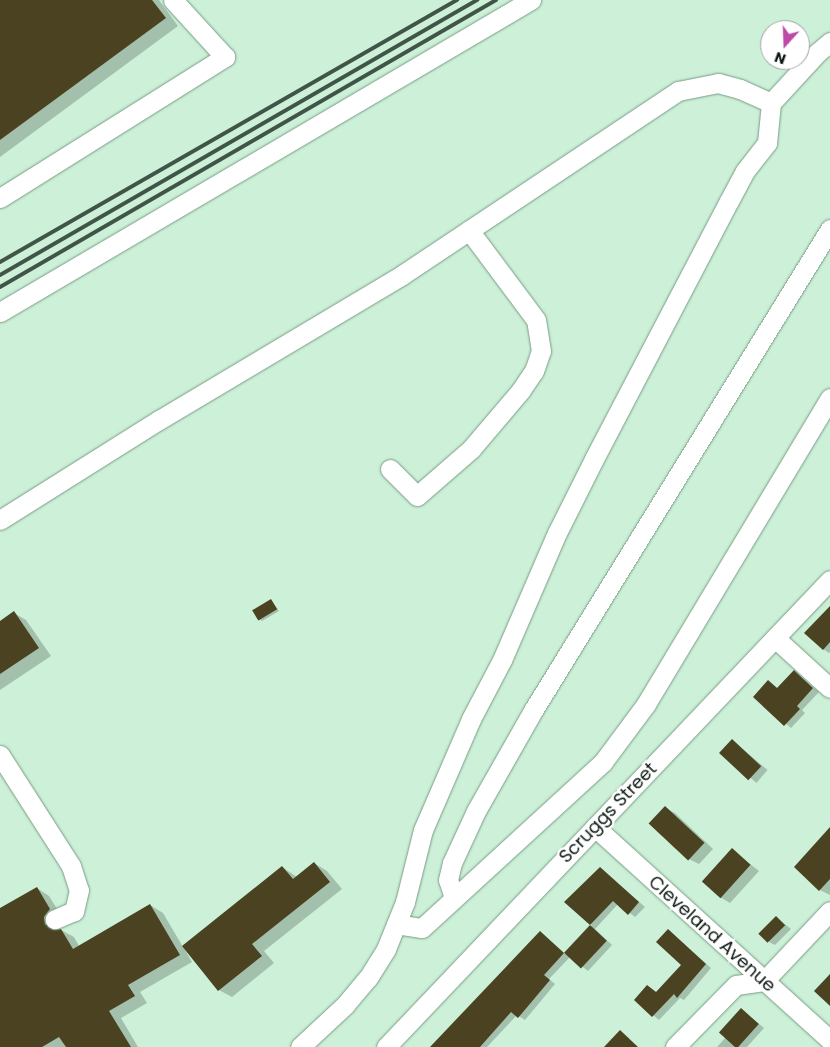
<!DOCTYPE html>
<style>
body{margin:0}
#map{position:relative;width:830px;height:1047px;overflow:hidden;background:#ccf0d8;font-family:Poppins,sans-serif}
div>[style]{position:absolute}
.shadow>*{inset:0;background:#0003;transform-origin:0 0}
.building>*{inset:0;background:#4a4221;transform-origin:0 0}
.roads{filter:drop-shadow(0 0 1px #799b84) drop-shadow(0 0 1px #799b84)}
.minor>*{height:19px;margin:-9.5px;padding:0 9.5px;transform-origin:9.5px;border-radius:9.5px;background:#fff}
.rail>*{height:4px;margin:-2px;padding:0 2px;transform-origin:2px;border-radius:2px;background:#405447}
span{translate:-50% -50%;white-space:nowrap;text-align:center;line-height:1.15;-webkit-text-stroke:5px #fff;paint-order:stroke}
.street-label{font-size:18px;color:#0c1911}
.north{position:absolute;left:760px;top:20px;width:50px;height:50px;box-sizing:border-box;background:#fff;border:1px solid #9ea3a0;border-radius:50%;rotate:200deg;font-size:14px;font-weight:700;line-height:20px;text-align:center;color:#0c1911}
.north::after{content:'';display:block;margin:auto;width:18px;height:22px;background:#bc4ba7;clip-path:polygon(50% 0,100% 100%,50% 72%,0 100%)}
</style>
<div id="map">
<div class="shadow">
<i style="clip-path:polygon(0 0,159px 0,178px 26px,0 157px)"></i>
<i style="clip-path:polygon(271px 600px,279px 611px,262px 621px,259px 619px)"></i>
<i style="clip-path:polygon(830px 607px,830px 652px,829px 653px,823px 649px)"></i>
<i style="clip-path:polygon(14px 613px,26px 620px,51px 656px,0 690px,0 622px)"></i>
<i style="clip-path:polygon(794px 672px,819px 692px,802px 710px,805px 713px,791px 728px,755px 697px,769px 682px,778px 689px)"></i>
<i style="left:733px;top:741px;width:45px;height:17px;rotate:40deg"></i>
<i style="clip-path:polygon(665px 808px,675px 813px,713px 849px,699px 864px,689px 859px)"></i>
<i style="clip-path:polygon(830px 829px,830px 895px,820px 890px)"></i>
<i style="clip-path:polygon(732px 850px,759px 871px,730px 903px,720px 897px)"></i>
<i style="clip-path:polygon(314px 863px,327px 871px,342px 889px,264px 951px,274px 963px,232px 997px,219px 990px,184px 948px,192px 962px,140px 992px,147px 1003px,121px 1018px,138px 1047px,0 1047px,0 910px,37px 888px,49px 896px,62px 917px,56px 925px,57px 931px,61px 930px,74px 937px,79px 946px,150px 905px,163px 913px,183px 947px,282px 867px,297px 877px)"></i>
<i style="clip-path:polygon(600px 868px,645px 907px,635px 917px,618px 904px,595px 929px,612px 945px,588px 971px,570px 957px,549px 979px,555px 984px,525px 1020px,517px 1015px,487px 1047px,432px 1047px,540px 933px,565px 954px,592px 925px,566px 902px)"></i>
<i style="clip-path:polygon(777px 918px,791px 929px,775px 945px,769px 942px)"></i>
<i style="clip-path:polygon(668px 930px,711px 968px,684px 1000px,680px 998px,659px 1020px,635px 1000px,648px 986px,657px 993px,683px 965px)"></i>
<i style="clip-path:polygon(741px 1009px,764px 1028px,747px 1047px,717px 1047px,726px 1037px)"></i>
</div>
<div class="building">
<i style="clip-path:polygon(0 0,152px 0,166px 18px,0 140px)"></i>
<i style="left:271px;top:599px;width:12px;height:22px;rotate:59deg"></i>
<i style="clip-path:polygon(830px 606px,830px 642px,823px 650px,804px 633px)"></i>
<i style="clip-path:polygon(14px 611px,39px 648px,0 674px,0 621px)"></i>
<i style="clip-path:polygon(794px 670px,813px 688px,797px 706px,800px 709px,784px 726px,753px 697px,768px 680px,777px 688px)"></i>
<i style="left:732px;top:739px;width:40px;height:19px;rotate:43deg"></i>
<i style="left:665px;top:806px;width:54px;height:24px;rotate:43deg"></i>
<i style="clip-path:polygon(830px 827px,830px 879px,819px 891px,794px 867px)"></i>
<i style="left:732px;top:848px;width:25px;height:45px;rotate:42deg"></i>
<i style="clip-path:polygon(314px 862px,330px 882px,252px 944px,262px 956px,218px 991px,182px 946px,282px 866px,293px 879px)"></i>
<i style="clip-path:polygon(600px 867px,639px 902px,628px 915px,613px 901px,590px 925px,564px 902px)"></i>
<i style="clip-path:polygon(37px 887px,50px 909px,44px 917px,45px 924px,53px 930px,61px 929px,73px 949px,150px 904px,180px 955px,128px 985px,135px 996px,109px 1011px,131px 1047px,66px 1047px,59px 1037px,42px 1047px,0 1047px,0 908px)"></i>
<i style="left:776px;top:916px;width:13px;height:25px;rotate:45deg"></i>
<i style="left:590px;top:925px;width:23px;height:38px;rotate:43deg"></i>
<i style="clip-path:polygon(668px 929px,706px 964px,677px 998px,674px 994px,652px 1017px,634px 1000px,647px 985px,656px 992px,681px 965px,656px 942px)"></i>
<i style="clip-path:polygon(540px 931px,564px 953px,544px 975px,550px 980px,518px 1018px,511px 1012px,480px 1047px,430px 1047px)"></i>
<i style="clip-path:polygon(830px 974px,830px 1006px,814px 991px)"></i>
<i style="left:741px;top:1008px;width:24px;height:33px;rotate:42deg"></i>
<i style="clip-path:polygon(620px 1030px,638px 1047px,604px 1047px)"></i>
</div>
<div class="roads">
<div class="minor">
<i style="left:0;top:198px;width:266px;rotate:-32.1deg"></i>
<i style="left:225px;top:57px;width:77px;rotate:-132.4deg"></i>
<i style="left:0;top:312px;width:616px;rotate:-30.44deg"></i>
<i style="left:390px;top:469px;width:38px;rotate:45deg"></i>
<i style="left:417px;top:496px;width:72px;rotate:-41deg"></i>
<i style="left:471px;top:449px;width:77px;rotate:-49.7deg"></i>
<i style="left:521px;top:390px;width:23px;rotate:-56deg"></i>
<i style="left:534px;top:371px;width:21px;rotate:-71deg"></i>
<i style="left:541px;top:351px;width:31px;rotate:-99deg"></i>
<i style="left:536px;top:320px;width:112px;rotate:-126.7deg"></i>
<i style="left:0;top:520px;width:188px;rotate:-32.2deg"></i>
<i style="left:159px;top:420px;width:283px;rotate:-30.8deg"></i>
<i style="left:402px;top:275px;width:332px;rotate:-33.7deg"></i>
<i style="left:678px;top:91px;width:41px;rotate:-11.3deg"></i>
<i style="left:718px;top:83px;width:23px;rotate:15deg"></i>
<i style="left:740px;top:89px;width:34px;rotate:24deg"></i>
<i style="left:771px;top:103px;width:68px;rotate:-47.4deg"></i>
<i style="left:817px;top:53px;width:17px;rotate:-40deg"></i>
<i style="left:775px;top:638px;width:74px;rotate:42.3deg"></i>
<i style="left:0;top:755px;width:132px;rotate:57.4deg"></i>
<i style="left:71px;top:866px;width:25px;rotate:72deg"></i>
<i style="left:79px;top:890px;width:22px;rotate:103deg"></i>
<i style="left:74px;top:911px;width:21px;rotate:157deg"></i>
<i style="left:595px;top:827px;width:317px;rotate:42.2deg"></i>
<i style="left:454px;top:898px;width:19px;rotate:-108deg"></i>
<i style="left:448px;top:880px;width:17px;rotate:-77deg"></i>
<i style="left:452px;top:863px;width:57px;rotate:-65.2deg"></i>
<i style="left:476px;top:811px;width:117px;rotate:-60.4deg"></i>
<i style="left:534px;top:709px;width:564px;rotate:-58.34deg"></i>
<i style="left:396px;top:924px;width:26px;rotate:9deg"></i>
<i style="left:422px;top:928px;width:246px;rotate:-42.5deg"></i>
<i style="left:603px;top:762px;width:72px;rotate:-53.4deg"></i>
<i style="left:646px;top:704px;width:357px;rotate:-59deg"></i>
<i style="left:300px;top:1047px;width:62px;rotate:-43deg"></i>
<i style="left:345px;top:1005px;width:35px;rotate:-50deg"></i>
<i style="left:368px;top:978px;width:34px;rotate:-58deg"></i>
<i style="left:386px;top:949px;width:51px;rotate:-68deg"></i>
<i style="left:405px;top:902px;width:74px;rotate:-76deg"></i>
<i style="left:423px;top:830px;width:121px;rotate:-66.6deg"></i>
<i style="left:471px;top:719px;width:67px;rotate:-62.3deg"></i>
<i style="left:502px;top:660px;width:138px;rotate:-66.6deg"></i>
<i style="left:557px;top:533px;width:83px;rotate:-63.4deg"></i>
<i style="left:594px;top:459px;width:291px;rotate:-62.4deg"></i>
<i style="left:729px;top:201px;width:34px;rotate:-62deg"></i>
<i style="left:745px;top:171px;width:36px;rotate:-52deg"></i>
<i style="left:767px;top:143px;width:40px;rotate:-84.3deg"></i>
<i style="left:386px;top:1047px;width:644px;rotate:-46.45deg"></i>
<i style="left:675px;top:1047px;width:87px;rotate:-45.5deg"></i>
<i style="left:736px;top:985px;width:28px;rotate:-8deg"></i>
<i style="left:764px;top:981px;width:96px;rotate:-46.7deg"></i>
</div>
</div>
<div class="rail">
<i style="left:0;top:262px;width:527px;rotate:-29.83deg"></i>
<i style="left:0;top:275px;width:551px;rotate:-29.96deg"></i>
<i style="left:0;top:287px;width:573px;rotate:-30.05deg"></i>
</div>
<div class="street-label">
<span style="left:608px;top:813px;rotate:-46deg">Scruggs Street</span>
<span style="left:712px;top:934px;rotate:42deg">Cleveland Avenue</span>
</div>
<div class="north">N</div>
</div>
